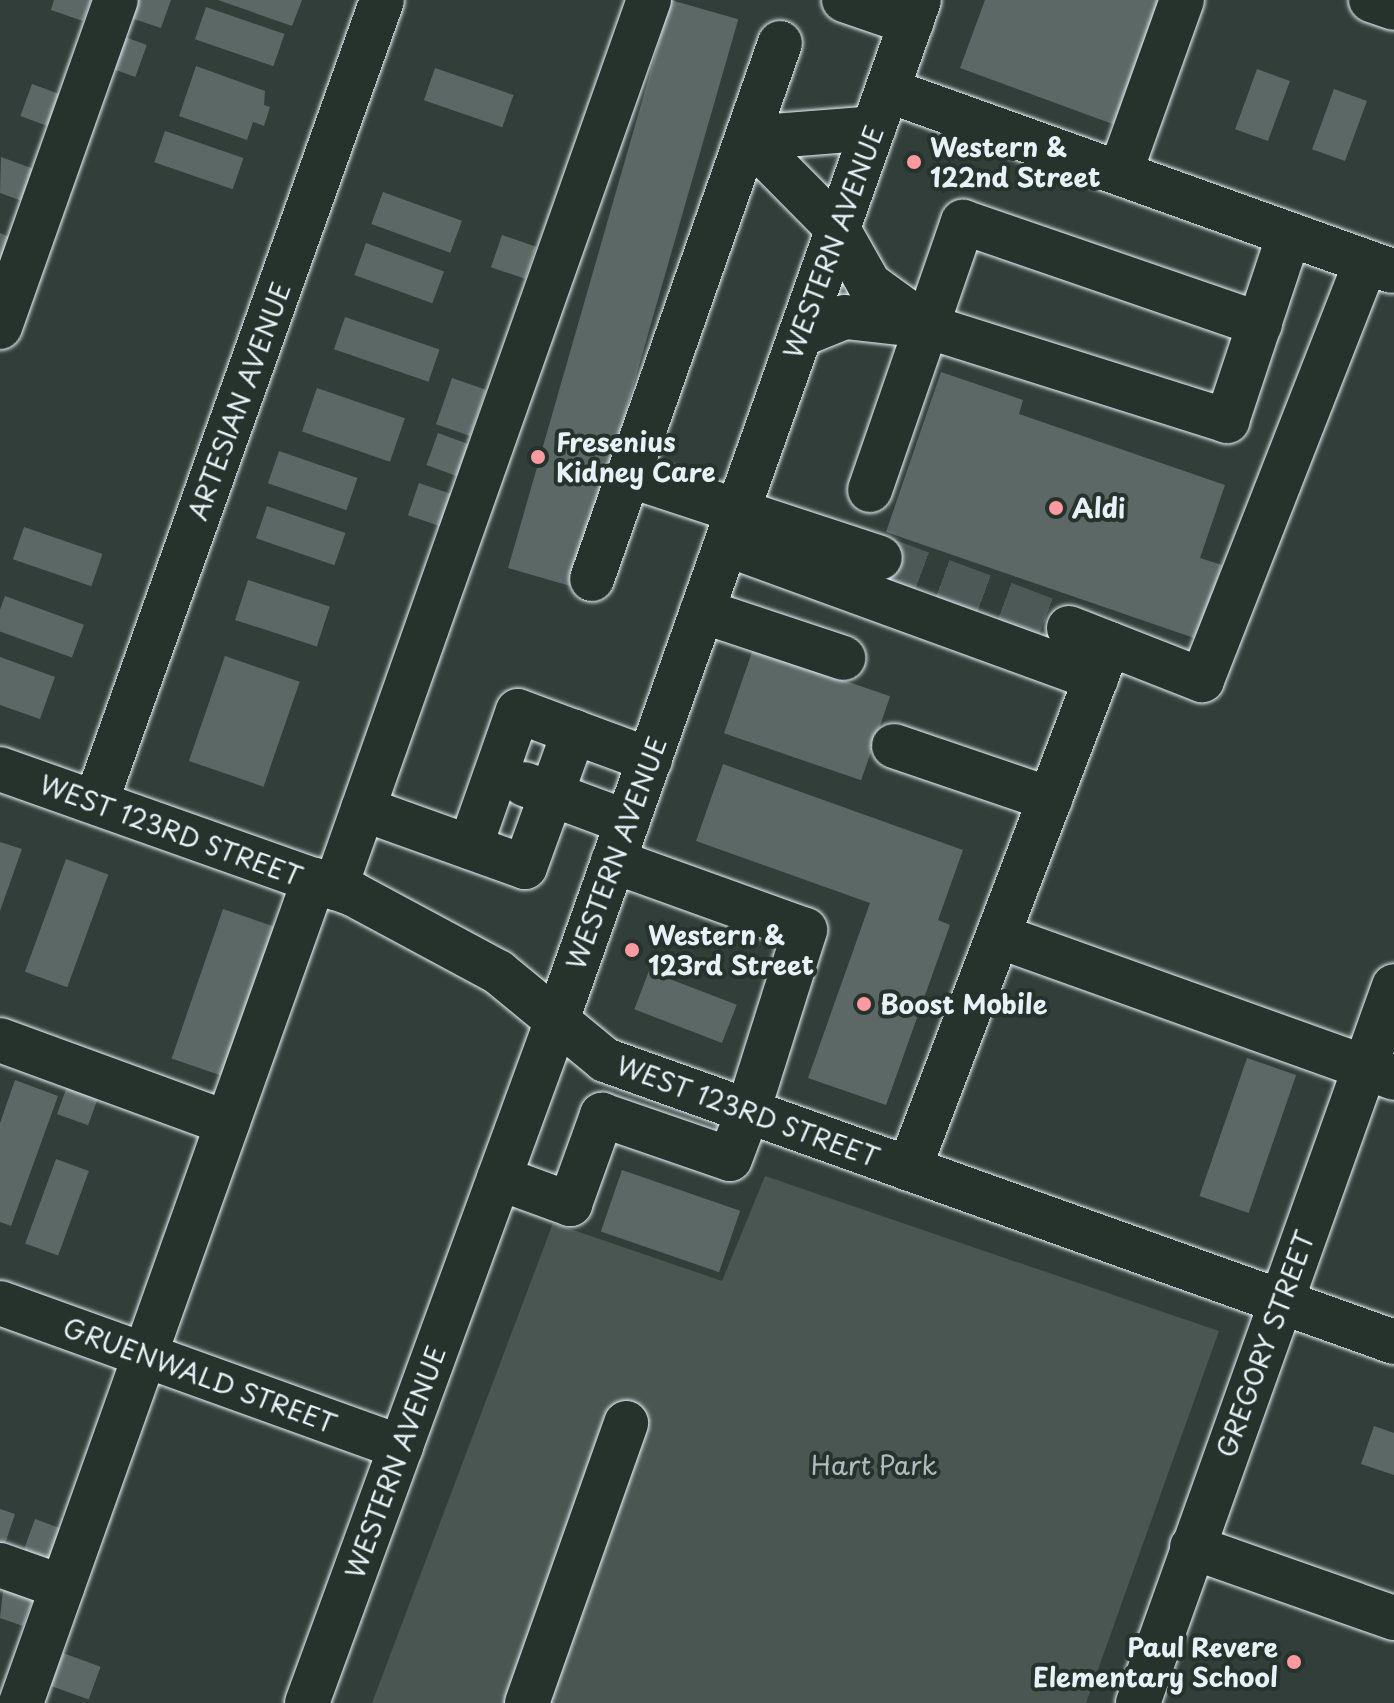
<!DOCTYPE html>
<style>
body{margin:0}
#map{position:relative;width:1394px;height:1703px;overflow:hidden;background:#323e39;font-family:"Playpen Sans",sans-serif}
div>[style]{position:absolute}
.green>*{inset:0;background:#495651}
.building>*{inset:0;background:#5c6865;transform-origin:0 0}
.minor-tunnel>*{height:44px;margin-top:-22px;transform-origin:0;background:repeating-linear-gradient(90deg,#4d5956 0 44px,transparent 0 66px)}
.roads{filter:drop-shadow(0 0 2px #e8f1f8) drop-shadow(0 0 2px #e8f1f8)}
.minor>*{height:44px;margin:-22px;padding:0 22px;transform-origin:22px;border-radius:22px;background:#26332d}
.major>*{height:44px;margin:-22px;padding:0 22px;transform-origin:22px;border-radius:22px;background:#26332d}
.dots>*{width:22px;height:22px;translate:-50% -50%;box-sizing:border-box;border:4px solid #26332d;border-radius:50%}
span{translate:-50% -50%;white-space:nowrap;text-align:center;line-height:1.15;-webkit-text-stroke:8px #26332d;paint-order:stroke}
.poi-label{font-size:26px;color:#e8f1f8;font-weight:700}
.left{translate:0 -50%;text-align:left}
.right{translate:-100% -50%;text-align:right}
.street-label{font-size:26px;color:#e8f1f8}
.park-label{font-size:26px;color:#b0bbbe}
</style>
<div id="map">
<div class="green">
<i style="clip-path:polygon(765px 1176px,1219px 1331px,1086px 1703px,372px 1703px,553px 1223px,722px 1281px)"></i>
</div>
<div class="building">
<i style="clip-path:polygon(54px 0,91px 0,83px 21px,51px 10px)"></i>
<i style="clip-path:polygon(134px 0,171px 0,161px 28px,128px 17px)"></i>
<i style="clip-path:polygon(218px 0,302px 0,292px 26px)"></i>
<i style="left:671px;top:0;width:70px;height:591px;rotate:16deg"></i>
<i style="clip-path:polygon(985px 0,1164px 0,1118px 126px,960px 68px)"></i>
<i style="left:206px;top:7px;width:83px;height:34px;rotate:19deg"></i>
<i style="left:114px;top:33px;width:35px;height:34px;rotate:20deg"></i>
<i style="clip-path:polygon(196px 66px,265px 91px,264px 105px,270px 107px,264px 126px,253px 122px,247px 140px,179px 116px)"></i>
<i style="left:435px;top:68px;width:83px;height:34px;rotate:19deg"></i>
<i style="left:1257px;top:69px;width:35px;height:64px;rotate:20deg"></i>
<i style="left:32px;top:84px;width:35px;height:34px;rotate:20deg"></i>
<i style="left:1334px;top:89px;width:35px;height:64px;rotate:20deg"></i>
<i style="left:165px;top:131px;width:83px;height:33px;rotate:19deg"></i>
<i style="clip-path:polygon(1px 157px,34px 169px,22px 201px,0 193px)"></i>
<i style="left:383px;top:192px;width:84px;height:34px;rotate:20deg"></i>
<i style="clip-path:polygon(0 233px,12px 238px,0 270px)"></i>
<i style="left:502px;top:235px;width:36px;height:34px;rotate:19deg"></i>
<i style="left:366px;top:243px;width:83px;height:34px;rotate:20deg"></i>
<i style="left:345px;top:317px;width:100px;height:34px;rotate:19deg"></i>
<i style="clip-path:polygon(941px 372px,1023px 400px,1019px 414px,1225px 485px,1200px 558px,1222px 565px,1197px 639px,886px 532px)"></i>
<i style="left:452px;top:378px;width:36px;height:49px;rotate:19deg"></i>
<i style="left:317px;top:388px;width:93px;height:46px;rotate:19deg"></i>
<i style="left:438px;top:433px;width:35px;height:34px;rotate:20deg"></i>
<i style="left:279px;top:451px;width:83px;height:34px;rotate:19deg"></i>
<i style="left:419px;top:483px;width:34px;height:34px;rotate:19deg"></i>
<i style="left:267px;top:506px;width:83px;height:34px;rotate:19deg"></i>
<i style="left:24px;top:527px;width:83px;height:34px;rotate:19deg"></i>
<i style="left:248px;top:580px;width:86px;height:42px;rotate:18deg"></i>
<i style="left:5px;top:596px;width:84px;height:35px;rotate:20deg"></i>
<i style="left:753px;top:649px;width:145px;height:89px;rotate:19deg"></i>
<i style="left:225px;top:656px;width:79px;height:111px;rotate:19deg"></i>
<i style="clip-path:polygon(0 657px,55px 677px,40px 719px,0 705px)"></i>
<i style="clip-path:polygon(723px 764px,963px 850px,938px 920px,950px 925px,886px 1105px,808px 1078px,870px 903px,696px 841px)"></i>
<i style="clip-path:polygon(0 842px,22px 849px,0 911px)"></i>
<i style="left:66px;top:859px;width:45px;height:120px;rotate:20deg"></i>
<i style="left:223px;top:909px;width:60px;height:158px;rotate:19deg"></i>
<i style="left:649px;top:971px;width:94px;height:41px;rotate:21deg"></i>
<i style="left:1247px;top:1058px;width:52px;height:146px;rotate:19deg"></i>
<i style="clip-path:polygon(15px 1080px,58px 1096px,11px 1226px,0 1222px,0 1123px)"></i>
<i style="left:69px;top:1081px;width:33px;height:35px;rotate:20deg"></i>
<i style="left:56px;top:1159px;width:35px;height:90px;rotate:20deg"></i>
<i style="left:622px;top:1170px;width:125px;height:65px;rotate:19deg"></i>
<i style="clip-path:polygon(1374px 1426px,1394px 1433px,1394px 1475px,1361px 1464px)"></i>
<i style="clip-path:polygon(0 1509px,15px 1514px,4px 1547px,0 1546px)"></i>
<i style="left:35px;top:1519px;width:33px;height:35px;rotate:20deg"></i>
<i style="clip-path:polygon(4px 1582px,35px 1593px,23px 1626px,0 1618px)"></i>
<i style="left:63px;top:1653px;width:40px;height:35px;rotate:20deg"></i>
</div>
<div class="minor-tunnel">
<i style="left:880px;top:558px;width:202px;rotate:20.3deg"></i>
</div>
<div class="roads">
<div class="minor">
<i style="left:844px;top:0;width:71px;rotate:18.9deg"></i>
<i style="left:1371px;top:0;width:24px;rotate:19deg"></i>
<i style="left:887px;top:90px;width:536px;rotate:19.72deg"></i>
<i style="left:748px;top:138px;width:128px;rotate:45.3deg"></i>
<i style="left:838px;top:229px;width:63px;rotate:60.6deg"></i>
<i style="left:869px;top:284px;width:63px;rotate:36deg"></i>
<i style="left:748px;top:138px;width:126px;rotate:-4.5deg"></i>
<i style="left:1120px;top:173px;width:184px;rotate:-70.3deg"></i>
<i style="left:0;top:327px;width:347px;rotate:-70.5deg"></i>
<i style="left:800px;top:335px;width:48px;rotate:-21.8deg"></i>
<i style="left:845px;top:317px;width:81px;rotate:6.3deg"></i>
<i style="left:926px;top:326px;width:316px;rotate:17.5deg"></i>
<i style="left:1227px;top:421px;width:196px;rotate:-71.6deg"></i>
<i style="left:628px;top:475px;width:265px;rotate:18.2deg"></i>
<i style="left:870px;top:490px;width:284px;rotate:-70.9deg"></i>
<i style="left:963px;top:222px;width:314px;rotate:19deg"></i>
<i style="left:726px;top:544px;width:394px;rotate:20deg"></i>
<i style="left:592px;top:579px;width:568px;rotate:-70.67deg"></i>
<i style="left:702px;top:611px;width:149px;rotate:18.4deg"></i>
<i style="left:1069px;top:628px;width:143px;rotate:21.4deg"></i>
<i style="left:1202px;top:680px;width:449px;rotate:-68.6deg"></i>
<i style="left:894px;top:746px;width:165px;rotate:18.8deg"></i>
<i style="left:0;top:769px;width:374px;rotate:19.5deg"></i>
<i style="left:353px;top:894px;width:165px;rotate:28.3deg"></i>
<i style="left:498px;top:972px;width:139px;rotate:39.4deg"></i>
<i style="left:605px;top:1060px;width:838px;rotate:19.67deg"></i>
<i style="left:524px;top:784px;width:110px;rotate:20.3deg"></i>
<i style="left:96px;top:802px;width:851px;rotate:-70.37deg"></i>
<i style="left:363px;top:809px;width:172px;rotate:19.7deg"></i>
<i style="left:525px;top:867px;width:144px;rotate:-70.1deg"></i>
<i style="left:574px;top:732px;width:81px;rotate:20.2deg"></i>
<i style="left:470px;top:847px;width:144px;rotate:-70.6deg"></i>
<i style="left:518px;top:711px;width:60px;rotate:20.6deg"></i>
<i style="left:335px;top:888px;width:942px;rotate:-70.53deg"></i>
<i style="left:998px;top:936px;width:421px;rotate:19.7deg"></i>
<i style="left:0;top:1040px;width:242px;rotate:20.1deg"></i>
<i style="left:909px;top:1169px;width:562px;rotate:-69.15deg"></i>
<i style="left:499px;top:1178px;width:76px;rotate:20.1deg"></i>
<i style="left:570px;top:1204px;width:95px;rotate:-70.2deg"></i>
<i style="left:602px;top:1115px;width:135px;rotate:19deg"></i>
<i style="left:730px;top:1159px;width:51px;rotate:-69.4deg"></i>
<i style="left:748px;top:1111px;width:190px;rotate:-72.5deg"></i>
<i style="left:805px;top:930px;width:204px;rotate:-160.2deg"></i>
<i style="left:0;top:1303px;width:426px;rotate:19.8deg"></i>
<i style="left:1192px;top:1547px;width:214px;rotate:19.4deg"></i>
<i style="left:0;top:1565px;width:66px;rotate:19.5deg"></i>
<i style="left:21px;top:1703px;width:874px;rotate:-70.4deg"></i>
<i style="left:527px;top:1703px;width:297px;rotate:-70.5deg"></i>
<i style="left:1138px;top:1703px;width:761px;rotate:-70.35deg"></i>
</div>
<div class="major">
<i style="left:307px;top:1703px;width:727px;rotate:-69.9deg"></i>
<i style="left:557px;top:1020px;width:1082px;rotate:-70.46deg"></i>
</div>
</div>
<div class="dots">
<i style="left:914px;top:162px;background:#ff9aa2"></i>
<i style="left:538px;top:457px;background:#ff9aa2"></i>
<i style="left:1056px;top:508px;background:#ff9aa2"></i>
<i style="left:632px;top:950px;background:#ff9aa2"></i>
<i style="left:864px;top:1004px;background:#ff9aa2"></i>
<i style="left:1294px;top:1662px;background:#ff9aa2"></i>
</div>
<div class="poi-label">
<span class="left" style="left:930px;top:162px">Western &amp;<br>122nd Street</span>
<span class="left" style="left:556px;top:457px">Fresenius<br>Kidney Care</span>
<span class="left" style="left:1072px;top:508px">Aldi</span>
<span class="left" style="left:648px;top:950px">Western &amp;<br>123rd Street</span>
<span class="left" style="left:880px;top:1004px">Boost Mobile</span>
<span class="right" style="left:1278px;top:1662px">Paul Revere<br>Elementary School</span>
</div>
<div class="street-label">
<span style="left:833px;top:242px;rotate:-70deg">WESTERN AVENUE</span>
<span style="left:239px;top:401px;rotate:-70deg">ARTESIAN AVENUE</span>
<span style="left:171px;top:830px;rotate:20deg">WEST 123RD STREET</span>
<span style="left:616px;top:853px;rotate:-70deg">WESTERN AVENUE</span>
<span style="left:748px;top:1111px;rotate:20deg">WEST 123RD STREET</span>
<span style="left:1265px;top:1344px;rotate:-70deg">GREGORY STREET</span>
<span style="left:200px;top:1375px;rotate:20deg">GRUENWALD STREET</span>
<span style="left:395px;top:1462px;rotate:-70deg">WESTERN AVENUE</span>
</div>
<div class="park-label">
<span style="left:874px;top:1465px">Hart Park</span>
</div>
</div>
